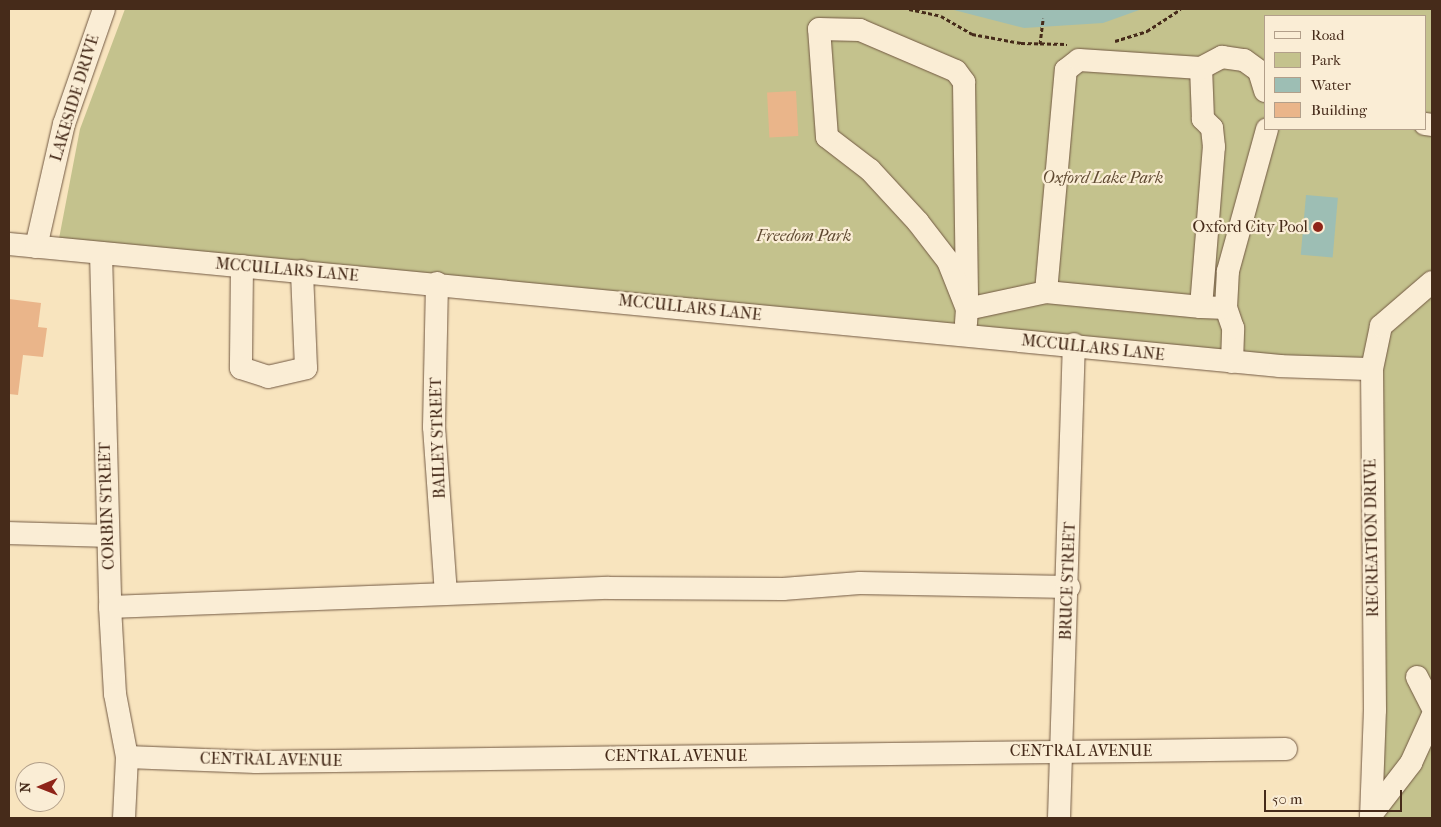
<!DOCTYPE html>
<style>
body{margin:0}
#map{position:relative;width:1441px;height:827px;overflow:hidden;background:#f8e4be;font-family:"IM FELL French Canon",serif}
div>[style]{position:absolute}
.green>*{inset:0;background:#c4c28d}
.water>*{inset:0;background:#9dbeb4;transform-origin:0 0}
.building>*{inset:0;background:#eab58a;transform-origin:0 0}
.path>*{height:3px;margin-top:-1.5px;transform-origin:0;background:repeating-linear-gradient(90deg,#462b1a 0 4px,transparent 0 6.5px)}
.roads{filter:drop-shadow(0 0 1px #725943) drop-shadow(0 0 1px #725943)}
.minor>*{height:22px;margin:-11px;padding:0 11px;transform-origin:11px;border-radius:11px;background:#faedd5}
.dots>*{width:14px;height:14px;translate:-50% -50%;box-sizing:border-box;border:2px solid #faedd5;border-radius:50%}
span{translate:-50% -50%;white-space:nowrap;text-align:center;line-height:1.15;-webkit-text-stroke:4.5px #faedd5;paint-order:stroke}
.street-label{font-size:16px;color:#462b1a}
.park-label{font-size:16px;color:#5f4931;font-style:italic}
.poi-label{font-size:16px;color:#462b1a}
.right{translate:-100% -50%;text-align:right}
.frame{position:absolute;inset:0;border:10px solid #462b1a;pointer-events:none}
.legend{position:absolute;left:1264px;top:15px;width:162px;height:115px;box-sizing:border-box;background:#faedd5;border:1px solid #b29f8a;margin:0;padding:6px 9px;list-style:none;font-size:15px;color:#462b1a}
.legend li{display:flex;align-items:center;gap:10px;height:25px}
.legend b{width:25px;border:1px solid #b29f8a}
.north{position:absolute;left:15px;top:762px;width:50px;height:50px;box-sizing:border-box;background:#faedd5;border:1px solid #b29f8a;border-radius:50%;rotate:269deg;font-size:14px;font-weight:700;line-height:20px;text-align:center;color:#462b1a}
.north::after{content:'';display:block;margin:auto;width:18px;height:22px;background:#8f2418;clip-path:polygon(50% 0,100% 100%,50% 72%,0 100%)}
.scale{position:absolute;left:1264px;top:790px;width:138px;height:22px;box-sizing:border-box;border:2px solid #462b1a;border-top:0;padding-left:6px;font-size:15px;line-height:18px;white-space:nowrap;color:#462b1a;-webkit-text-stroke:4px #faedd5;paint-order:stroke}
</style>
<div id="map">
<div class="green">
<i style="clip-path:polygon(evenodd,125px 9px,1432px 9px,1432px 818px,1371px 818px,1372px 369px,57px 249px,80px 129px,125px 9px,1265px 16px,1425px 16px,1425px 129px,1265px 129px,1265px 16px)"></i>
</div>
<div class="water">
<i style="clip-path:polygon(950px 9px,1142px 9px,1103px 23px,1024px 28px)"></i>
<i style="left:1306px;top:195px;width:32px;height:60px;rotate:5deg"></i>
</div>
<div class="building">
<i style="left:796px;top:91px;width:45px;height:29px;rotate:87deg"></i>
<i style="clip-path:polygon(9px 299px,41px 303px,38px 327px,47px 328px,43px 357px,23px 355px,18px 395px,9px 394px)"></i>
</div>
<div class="path">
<i style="left:909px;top:9px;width:33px;rotate:12deg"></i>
<i style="left:941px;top:16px;width:36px;rotate:30deg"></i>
<i style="left:972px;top:34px;width:50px;rotate:10.4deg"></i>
<i style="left:1021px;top:43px;width:46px;rotate:1.2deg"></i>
<i style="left:1115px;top:41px;width:34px;rotate:-17deg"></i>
<i style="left:1147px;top:31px;width:40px;rotate:-32.9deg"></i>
<i style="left:1040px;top:44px;width:26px;rotate:-83deg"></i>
</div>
<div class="roads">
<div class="minor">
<i style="left:819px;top:29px;width:41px;rotate:1.4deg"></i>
<i style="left:860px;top:30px;width:104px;rotate:23.1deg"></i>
<i style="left:956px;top:71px;width:14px;rotate:54deg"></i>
<i style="left:964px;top:82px;width:227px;rotate:89.2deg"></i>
<i style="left:967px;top:309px;width:52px;rotate:-111.6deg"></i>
<i style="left:948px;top:261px;width:49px;rotate:-127.6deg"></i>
<i style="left:918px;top:222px;width:71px;rotate:-132.7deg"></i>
<i style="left:870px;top:170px;width:54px;rotate:-142.5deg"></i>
<i style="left:827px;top:137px;width:108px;rotate:-94.2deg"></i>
<i style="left:1425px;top:124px;width:7px;rotate:8deg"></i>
<i style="left:9px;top:244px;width:1277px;rotate:5.48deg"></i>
<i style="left:1280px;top:366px;width:92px;rotate:1.9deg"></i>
<i style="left:36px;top:247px;width:126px;rotate:-77.2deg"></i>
<i style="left:64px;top:124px;width:122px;rotate:-70.8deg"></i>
<i style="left:101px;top:253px;width:354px;rotate:88.5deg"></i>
<i style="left:110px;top:607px;width:87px;rotate:86.7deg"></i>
<i style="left:115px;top:694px;width:64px;rotate:79.2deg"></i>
<i style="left:127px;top:757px;width:61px;rotate:92.8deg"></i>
<i style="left:242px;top:266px;width:102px;rotate:90.6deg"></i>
<i style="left:241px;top:368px;width:28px;rotate:18deg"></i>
<i style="left:268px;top:377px;width:39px;rotate:-13deg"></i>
<i style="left:306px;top:368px;width:97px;rotate:-92.4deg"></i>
<i style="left:437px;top:283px;width:144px;rotate:91.2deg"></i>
<i style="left:434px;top:427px;width:166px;rotate:85.9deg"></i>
<i style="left:1046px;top:292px;width:223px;rotate:-84.9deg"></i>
<i style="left:1066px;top:70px;width:16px;rotate:-38deg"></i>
<i style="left:1079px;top:60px;width:122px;rotate:3.8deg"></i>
<i style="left:1226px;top:308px;width:25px;rotate:-178deg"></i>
<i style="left:1201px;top:307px;width:161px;rotate:-85.4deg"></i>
<i style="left:1214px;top:147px;width:19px;rotate:-96deg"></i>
<i style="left:1212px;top:128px;width:13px;rotate:-135deg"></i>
<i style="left:1203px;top:119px;width:51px;rotate:-92.2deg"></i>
<i style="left:1201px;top:68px;width:24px;rotate:-28deg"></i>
<i style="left:1222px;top:57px;width:22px;rotate:8deg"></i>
<i style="left:1244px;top:60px;width:19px;rotate:36deg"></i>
<i style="left:1259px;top:71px;width:21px;rotate:73deg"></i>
<i style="left:966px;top:323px;width:14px;rotate:-86deg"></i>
<i style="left:967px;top:309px;width:81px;rotate:-12.1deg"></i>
<i style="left:1046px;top:292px;width:156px;rotate:5.5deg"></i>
<i style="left:1232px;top:362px;width:34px;rotate:-88deg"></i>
<i style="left:1233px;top:328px;width:21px;rotate:-109deg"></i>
<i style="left:1226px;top:308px;width:37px;rotate:-87deg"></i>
<i style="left:1228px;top:271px;width:147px;rotate:-74.6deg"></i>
<i style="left:9px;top:533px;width:99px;rotate:1.7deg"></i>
<i style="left:110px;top:607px;width:499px;rotate:-2.2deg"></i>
<i style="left:609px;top:588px;width:174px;rotate:0.3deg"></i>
<i style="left:783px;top:589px;width:77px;rotate:-4.5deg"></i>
<i style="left:860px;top:583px;width:209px;rotate:1.1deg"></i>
<i style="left:1417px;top:677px;width:33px;rotate:63deg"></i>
<i style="left:127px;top:757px;width:129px;rotate:2.2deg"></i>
<i style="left:256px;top:762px;width:1030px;rotate:-0.72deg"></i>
<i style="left:1371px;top:815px;width:66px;rotate:-52.4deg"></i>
<i style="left:1411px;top:763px;width:51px;rotate:-65.5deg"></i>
<i style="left:1059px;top:818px;width:474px;rotate:-88.2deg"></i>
<i style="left:1371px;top:818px;width:108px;rotate:-87.9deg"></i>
<i style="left:1375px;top:710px;width:341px;rotate:-90.5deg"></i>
<i style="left:1372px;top:369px;width:44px;rotate:-78.2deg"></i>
<i style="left:1381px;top:326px;width:67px;rotate:-40.8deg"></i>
</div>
</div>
<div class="dots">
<i style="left:1318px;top:227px;background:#8f2418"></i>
</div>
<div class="street-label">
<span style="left:75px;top:98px;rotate:-73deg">LAKESIDE DRIVE</span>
<span style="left:287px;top:270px;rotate:5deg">MCCULLARS LANE</span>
<span style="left:690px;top:308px;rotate:6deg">MCCULLARS LANE</span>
<span style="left:1093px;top:348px;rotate:6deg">MCCULLARS LANE</span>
<span style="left:438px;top:438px;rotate:-92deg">BAILEY STREET</span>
<span style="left:107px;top:506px;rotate:-92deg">CORBIN STREET</span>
<span style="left:1372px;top:538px;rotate:-91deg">RECREATION DRIVE</span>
<span style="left:1068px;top:581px;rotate:-88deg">BRUCE STREET</span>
<span style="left:1081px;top:751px">CENTRAL AVENUE</span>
<span style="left:676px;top:756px">CENTRAL AVENUE</span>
<span style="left:271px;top:760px;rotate:1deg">CENTRAL AVENUE</span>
</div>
<div class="park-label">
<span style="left:1103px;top:178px">Oxford Lake Park</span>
<span style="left:804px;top:236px">Freedom Park</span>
</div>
<div class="poi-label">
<span class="right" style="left:1308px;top:227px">Oxford City Pool</span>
</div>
<div class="frame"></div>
<ul class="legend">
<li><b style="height:6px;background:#faedd5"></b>Road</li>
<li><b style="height:14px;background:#c4c28d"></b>Park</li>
<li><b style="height:14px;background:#9dbeb4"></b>Water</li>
<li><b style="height:14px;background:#eab58a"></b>Building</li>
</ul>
<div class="north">N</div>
<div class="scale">50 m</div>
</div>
